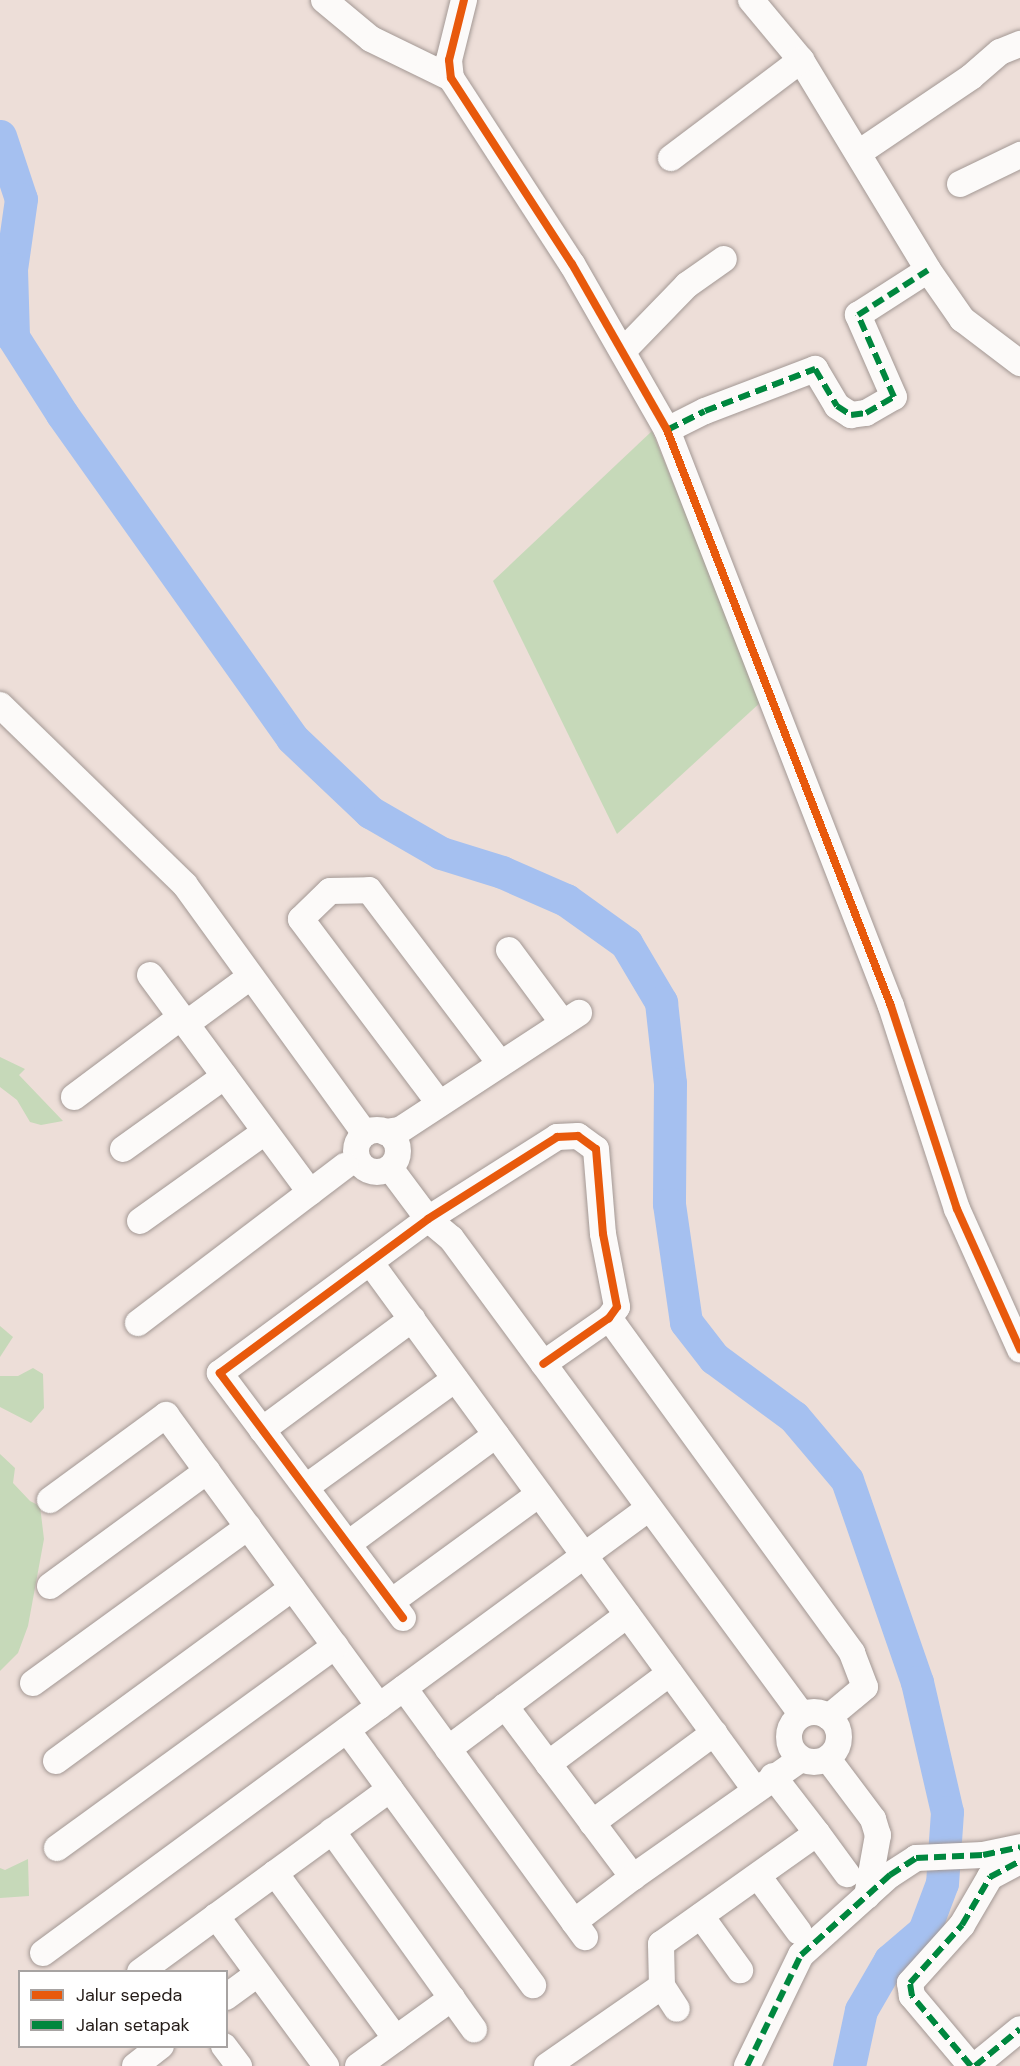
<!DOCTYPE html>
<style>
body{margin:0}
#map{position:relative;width:1020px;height:2066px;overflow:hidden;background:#edded8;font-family:"DM Sans",sans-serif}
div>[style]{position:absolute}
.green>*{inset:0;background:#c6d9b9}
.stream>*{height:5px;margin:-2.5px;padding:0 2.5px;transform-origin:2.5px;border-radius:2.5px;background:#a5c0f0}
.river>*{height:33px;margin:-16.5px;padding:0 16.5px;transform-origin:16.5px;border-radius:16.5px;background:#a5c0f0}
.roads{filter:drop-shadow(0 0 2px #a39894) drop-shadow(0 0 2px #a39894)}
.minor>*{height:26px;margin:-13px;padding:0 13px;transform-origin:13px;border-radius:13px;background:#fcfaf9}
.minor>.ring{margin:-13px;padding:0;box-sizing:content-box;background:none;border:26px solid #fcfaf9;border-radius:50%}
.quiet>*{height:6px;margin-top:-3px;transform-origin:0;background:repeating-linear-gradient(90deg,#00873e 0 12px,transparent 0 18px)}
.cycleway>*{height:8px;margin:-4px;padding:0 4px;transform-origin:4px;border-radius:4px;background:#e8590c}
span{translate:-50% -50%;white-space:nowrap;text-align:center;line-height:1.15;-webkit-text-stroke:6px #fff;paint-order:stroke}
.legend{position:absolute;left:18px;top:1970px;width:210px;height:78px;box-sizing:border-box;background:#fff;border:2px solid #a7a3a2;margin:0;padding:8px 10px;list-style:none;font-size:18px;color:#231a16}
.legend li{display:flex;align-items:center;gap:12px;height:30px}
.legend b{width:30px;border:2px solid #a7a3a2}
</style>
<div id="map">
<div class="green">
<i style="clip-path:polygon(652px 431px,762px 701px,617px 834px,493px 581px)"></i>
<i style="clip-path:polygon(0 1057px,25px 1069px,19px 1075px,63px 1121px,41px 1125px,30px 1122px,17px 1100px,0 1087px)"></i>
<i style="clip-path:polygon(0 1326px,13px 1337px,0 1357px)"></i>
<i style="clip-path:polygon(33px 1368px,43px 1374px,44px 1408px,31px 1423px,0 1407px,0 1376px,18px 1376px)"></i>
<i style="clip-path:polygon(0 1454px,15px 1468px,13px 1483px,30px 1501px,40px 1506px,44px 1539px,28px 1626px,18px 1653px,0 1671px)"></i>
<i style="clip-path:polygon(28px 1859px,29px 1896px,0 1898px,0 1868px,5px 1870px)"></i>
</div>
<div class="stream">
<i style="left:0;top:133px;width:4px;rotate:76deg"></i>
</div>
<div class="river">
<i style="left:0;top:136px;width:66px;rotate:71.6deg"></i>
<i style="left:21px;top:199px;width:71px;rotate:98.1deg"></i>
<i style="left:11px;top:269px;width:68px;rotate:88.3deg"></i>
<i style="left:13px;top:337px;width:91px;rotate:57.5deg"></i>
<i style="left:62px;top:414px;width:397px;rotate:54.6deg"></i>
<i style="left:292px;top:738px;width:108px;rotate:43.5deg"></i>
<i style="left:370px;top:812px;width:82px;rotate:30deg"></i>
<i style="left:441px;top:853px;width:64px;rotate:17.3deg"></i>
<i style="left:502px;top:872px;width:70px;rotate:23.6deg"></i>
<i style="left:566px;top:900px;width:74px;rotate:35.6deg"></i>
<i style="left:626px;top:943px;width:69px;rotate:59.3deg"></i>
<i style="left:661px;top:1002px;width:81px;rotate:83.7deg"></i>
<i style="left:670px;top:1083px;width:121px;rotate:90.5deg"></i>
<i style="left:669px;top:1204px;width:119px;rotate:81.8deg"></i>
<i style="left:686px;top:1322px;width:46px;rotate:52.1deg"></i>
<i style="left:714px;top:1358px;width:99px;rotate:36.4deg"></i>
<i style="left:794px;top:1417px;width:82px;rotate:49.9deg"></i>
<i style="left:847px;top:1480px;width:214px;rotate:70.9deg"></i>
<i style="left:917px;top:1682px;width:133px;rotate:77deg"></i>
<i style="left:947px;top:1812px;width:71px;rotate:94deg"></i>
<i style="left:942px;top:1883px;width:51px;rotate:110.6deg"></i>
<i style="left:924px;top:1931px;width:45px;rotate:139.5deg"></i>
<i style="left:890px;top:1960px;width:58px;rotate:120.1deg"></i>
<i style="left:861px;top:2010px;width:57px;rotate:102.1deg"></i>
</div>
<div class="roads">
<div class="minor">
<i style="left:324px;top:0;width:61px;rotate:39.7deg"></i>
<i style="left:371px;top:39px;width:89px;rotate:26deg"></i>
<i style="left:464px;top:0;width:62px;rotate:104deg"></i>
<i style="left:449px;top:60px;width:18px;rotate:84deg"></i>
<i style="left:451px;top:78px;width:222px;rotate:57deg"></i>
<i style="left:572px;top:264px;width:191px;rotate:60.2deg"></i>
<i style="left:667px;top:430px;width:618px;rotate:68.75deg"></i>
<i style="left:891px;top:1006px;width:213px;rotate:72deg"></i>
<i style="left:957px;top:1209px;width:154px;rotate:65.8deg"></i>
<i style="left:751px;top:0;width:78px;rotate:50.2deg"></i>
<i style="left:801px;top:60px;width:245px;rotate:58.8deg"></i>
<i style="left:928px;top:270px;width:60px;rotate:55.2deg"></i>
<i style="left:962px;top:319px;width:73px;rotate:37.2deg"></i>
<i style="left:860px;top:152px;width:134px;rotate:-34deg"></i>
<i style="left:971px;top:77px;width:38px;rotate:-41deg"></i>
<i style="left:1000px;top:52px;width:22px;rotate:-22deg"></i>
<i style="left:671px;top:158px;width:163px;rotate:-37deg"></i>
<i style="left:960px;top:184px;width:67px;rotate:-25.8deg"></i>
<i style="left:623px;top:351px;width:92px;rotate:-45.9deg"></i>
<i style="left:687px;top:285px;width:45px;rotate:-35.1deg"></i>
<i style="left:667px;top:430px;width:42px;rotate:-26.6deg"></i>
<i style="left:705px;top:411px;width:118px;rotate:-20.9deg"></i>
<i style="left:815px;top:369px;width:43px;rotate:59.3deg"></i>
<i style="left:837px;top:406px;width:17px;rotate:33deg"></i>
<i style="left:851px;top:415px;width:15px;rotate:-8deg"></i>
<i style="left:866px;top:413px;width:32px;rotate:-30deg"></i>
<i style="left:894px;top:397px;width:90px;rotate:-113.7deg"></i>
<i style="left:858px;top:315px;width:83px;rotate:-32.7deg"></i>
<i style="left:0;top:705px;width:258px;rotate:44.2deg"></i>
<i style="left:185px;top:885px;width:307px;rotate:54.1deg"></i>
<i style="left:509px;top:950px;width:91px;rotate:53.5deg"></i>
<i style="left:150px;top:975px;width:270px;rotate:53.6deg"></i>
<i style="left:186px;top:1024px;width:79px;rotate:-36.3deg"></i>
<i style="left:74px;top:1097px;width:134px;rotate:-36.8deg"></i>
<i style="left:439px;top:1103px;width:230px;rotate:-126.9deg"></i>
<i style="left:301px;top:919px;width:40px;rotate:-44deg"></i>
<i style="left:330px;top:891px;width:39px;rotate:-1deg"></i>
<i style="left:369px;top:890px;width:217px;rotate:52.9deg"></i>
<i class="ring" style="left:356px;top:1130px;width:16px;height:16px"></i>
<i style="left:385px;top:1132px;width:15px;rotate:-8deg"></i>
<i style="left:400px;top:1130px;width:214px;rotate:-33.2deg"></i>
<i style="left:123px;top:1149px;width:125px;rotate:-35.6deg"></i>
<i style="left:390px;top:1168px;width:64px;rotate:53.3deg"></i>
<i style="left:428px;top:1219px;width:30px;rotate:40deg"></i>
<i style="left:451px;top:1238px;width:592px;rotate:53.65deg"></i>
<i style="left:140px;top:1221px;width:153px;rotate:-35.5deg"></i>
<i style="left:370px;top:1262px;width:651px;rotate:53.87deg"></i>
<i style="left:609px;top:1318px;width:414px;rotate:54deg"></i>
<i style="left:852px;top:1653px;width:36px;rotate:69deg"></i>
<i style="left:865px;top:1687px;width:47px;rotate:140.2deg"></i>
<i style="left:138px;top:1323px;width:260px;rotate:-37.2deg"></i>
<i style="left:262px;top:1430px;width:187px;rotate:-36.5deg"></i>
<i style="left:306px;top:1487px;width:184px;rotate:-35.9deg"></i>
<i style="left:50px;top:1500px;width:144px;rotate:-36.2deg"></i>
<i style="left:166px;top:1415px;width:361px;rotate:53.8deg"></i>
<i style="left:348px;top:1544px;width:184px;rotate:-36.4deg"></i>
<i style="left:50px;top:1586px;width:195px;rotate:-36.2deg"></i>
<i style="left:391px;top:1602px;width:183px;rotate:-36.1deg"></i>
<i style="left:403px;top:1618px;width:306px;rotate:-126.8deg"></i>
<i style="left:220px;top:1373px;width:259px;rotate:-36.5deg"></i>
<i style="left:428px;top:1219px;width:153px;rotate:-32.4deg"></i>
<i style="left:557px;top:1137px;width:21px;rotate:-3deg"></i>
<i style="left:578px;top:1136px;width:22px;rotate:36deg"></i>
<i style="left:596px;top:1149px;width:85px;rotate:85.3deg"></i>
<i style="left:603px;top:1234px;width:74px;rotate:79.1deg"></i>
<i style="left:617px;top:1307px;width:14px;rotate:126deg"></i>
<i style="left:609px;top:1318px;width:80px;rotate:145.1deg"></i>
<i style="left:33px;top:1683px;width:266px;rotate:-36deg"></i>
<i style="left:404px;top:1688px;width:308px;rotate:54deg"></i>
<i style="left:505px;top:1706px;width:214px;rotate:53.2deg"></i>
<i style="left:633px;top:1877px;width:205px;rotate:-35.1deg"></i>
<i class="ring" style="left:789px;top:1712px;width:24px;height:24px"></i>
<i style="left:347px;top:1730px;width:316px;rotate:53.9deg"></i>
<i style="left:448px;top:1749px;width:224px;rotate:-36.8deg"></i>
<i style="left:828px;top:1759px;width:75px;rotate:53.1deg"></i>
<i style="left:873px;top:1819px;width:17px;rotate:73deg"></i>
<i style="left:878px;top:1835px;width:62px;rotate:100.2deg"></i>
<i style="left:56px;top:1761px;width:293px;rotate:-36.2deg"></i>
<i style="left:548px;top:1764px;width:152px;rotate:-36.7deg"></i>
<i style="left:592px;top:1823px;width:152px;rotate:-36.4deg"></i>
<i style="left:332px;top:1831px;width:244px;rotate:54.4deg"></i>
<i style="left:817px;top:1833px;width:51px;rotate:53.8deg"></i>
<i style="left:57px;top:1848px;width:344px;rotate:-36deg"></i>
<i style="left:275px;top:1873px;width:205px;rotate:53.9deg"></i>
<i style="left:758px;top:1876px;width:69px;rotate:53.8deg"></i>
<i style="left:216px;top:1916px;width:186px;rotate:53.7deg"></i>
<i style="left:701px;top:1916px;width:67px;rotate:54.2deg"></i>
<i style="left:574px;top:1922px;width:74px;rotate:-37.3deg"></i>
<i style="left:43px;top:1953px;width:752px;rotate:-36.29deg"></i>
<i style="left:140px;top:1972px;width:310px;rotate:-36.2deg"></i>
<i style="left:662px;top:1986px;width:27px;rotate:57deg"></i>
<i style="left:226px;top:1997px;width:39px;rotate:-36deg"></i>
<i style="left:224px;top:2046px;width:25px;rotate:53deg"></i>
<i style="left:135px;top:2066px;width:33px;rotate:-38deg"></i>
<i style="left:358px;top:2066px;width:116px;rotate:-35.9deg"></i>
<i style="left:547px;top:2066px;width:140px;rotate:-34.8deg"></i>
<i style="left:662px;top:1986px;width:42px;rotate:-91.4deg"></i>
<i style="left:661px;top:1944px;width:191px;rotate:-35.4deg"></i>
<i style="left:817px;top:1833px;width:72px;rotate:-127.7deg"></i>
<i style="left:747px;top:2066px;width:123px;rotate:-64.1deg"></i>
<i style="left:801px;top:1955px;width:120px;rotate:-42deg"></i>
<i style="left:890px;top:1875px;width:31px;rotate:-33deg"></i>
<i style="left:916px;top:1858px;width:67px;rotate:-2.6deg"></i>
<i style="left:983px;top:1855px;width:38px;rotate:-12deg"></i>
<i style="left:971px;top:2066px;width:92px;rotate:-130.1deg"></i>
<i style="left:912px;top:1996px;width:13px;rotate:-99deg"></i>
<i style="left:910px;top:1983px;width:78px;rotate:-48.1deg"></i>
<i style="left:962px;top:1925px;width:56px;rotate:-59.7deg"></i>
<i style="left:990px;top:1877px;width:34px;rotate:-28deg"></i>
<i style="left:975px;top:2066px;width:58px;rotate:-39.4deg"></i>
</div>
</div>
<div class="quiet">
<i style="left:667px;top:430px;width:42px;rotate:-26.6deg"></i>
<i style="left:705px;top:411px;width:118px;rotate:-20.9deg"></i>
<i style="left:815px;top:369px;width:43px;rotate:59.3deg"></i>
<i style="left:837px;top:406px;width:17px;rotate:33deg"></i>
<i style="left:851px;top:415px;width:15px;rotate:-8deg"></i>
<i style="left:866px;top:413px;width:32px;rotate:-30deg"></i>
<i style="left:894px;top:397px;width:90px;rotate:-113.7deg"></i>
<i style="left:858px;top:315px;width:83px;rotate:-32.7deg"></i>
<i style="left:747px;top:2066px;width:123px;rotate:-64.1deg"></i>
<i style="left:801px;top:1955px;width:120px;rotate:-42deg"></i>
<i style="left:890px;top:1875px;width:31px;rotate:-33deg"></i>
<i style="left:916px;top:1858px;width:67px;rotate:-2.6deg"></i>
<i style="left:983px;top:1855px;width:38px;rotate:-12deg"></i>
<i style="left:971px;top:2066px;width:92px;rotate:-130.1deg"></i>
<i style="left:912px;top:1996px;width:13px;rotate:-99deg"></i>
<i style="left:910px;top:1983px;width:78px;rotate:-48.1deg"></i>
<i style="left:962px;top:1925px;width:56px;rotate:-59.7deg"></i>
<i style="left:990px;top:1877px;width:34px;rotate:-28deg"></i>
<i style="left:975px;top:2066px;width:58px;rotate:-39.4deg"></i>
</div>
<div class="cycleway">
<i style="left:464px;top:0;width:62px;rotate:104deg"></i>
<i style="left:449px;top:60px;width:18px;rotate:84deg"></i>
<i style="left:451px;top:78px;width:222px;rotate:57deg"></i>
<i style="left:572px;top:264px;width:191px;rotate:60.2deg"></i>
<i style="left:667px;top:430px;width:618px;rotate:68.75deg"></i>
<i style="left:891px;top:1006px;width:213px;rotate:72deg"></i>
<i style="left:957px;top:1209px;width:154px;rotate:65.8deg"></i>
<i style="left:403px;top:1618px;width:306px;rotate:-126.8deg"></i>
<i style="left:220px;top:1373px;width:259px;rotate:-36.5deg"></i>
<i style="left:428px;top:1219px;width:153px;rotate:-32.4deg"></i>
<i style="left:557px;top:1137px;width:21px;rotate:-3deg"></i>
<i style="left:578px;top:1136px;width:22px;rotate:36deg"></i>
<i style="left:596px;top:1149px;width:85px;rotate:85.3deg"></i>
<i style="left:603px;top:1234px;width:74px;rotate:79.1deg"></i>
<i style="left:617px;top:1307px;width:14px;rotate:126deg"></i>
<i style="left:609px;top:1318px;width:80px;rotate:145.1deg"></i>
</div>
<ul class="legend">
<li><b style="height:8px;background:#e8590c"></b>Jalur sepeda</li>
<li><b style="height:8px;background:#00873e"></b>Jalan setapak</li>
</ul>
</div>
